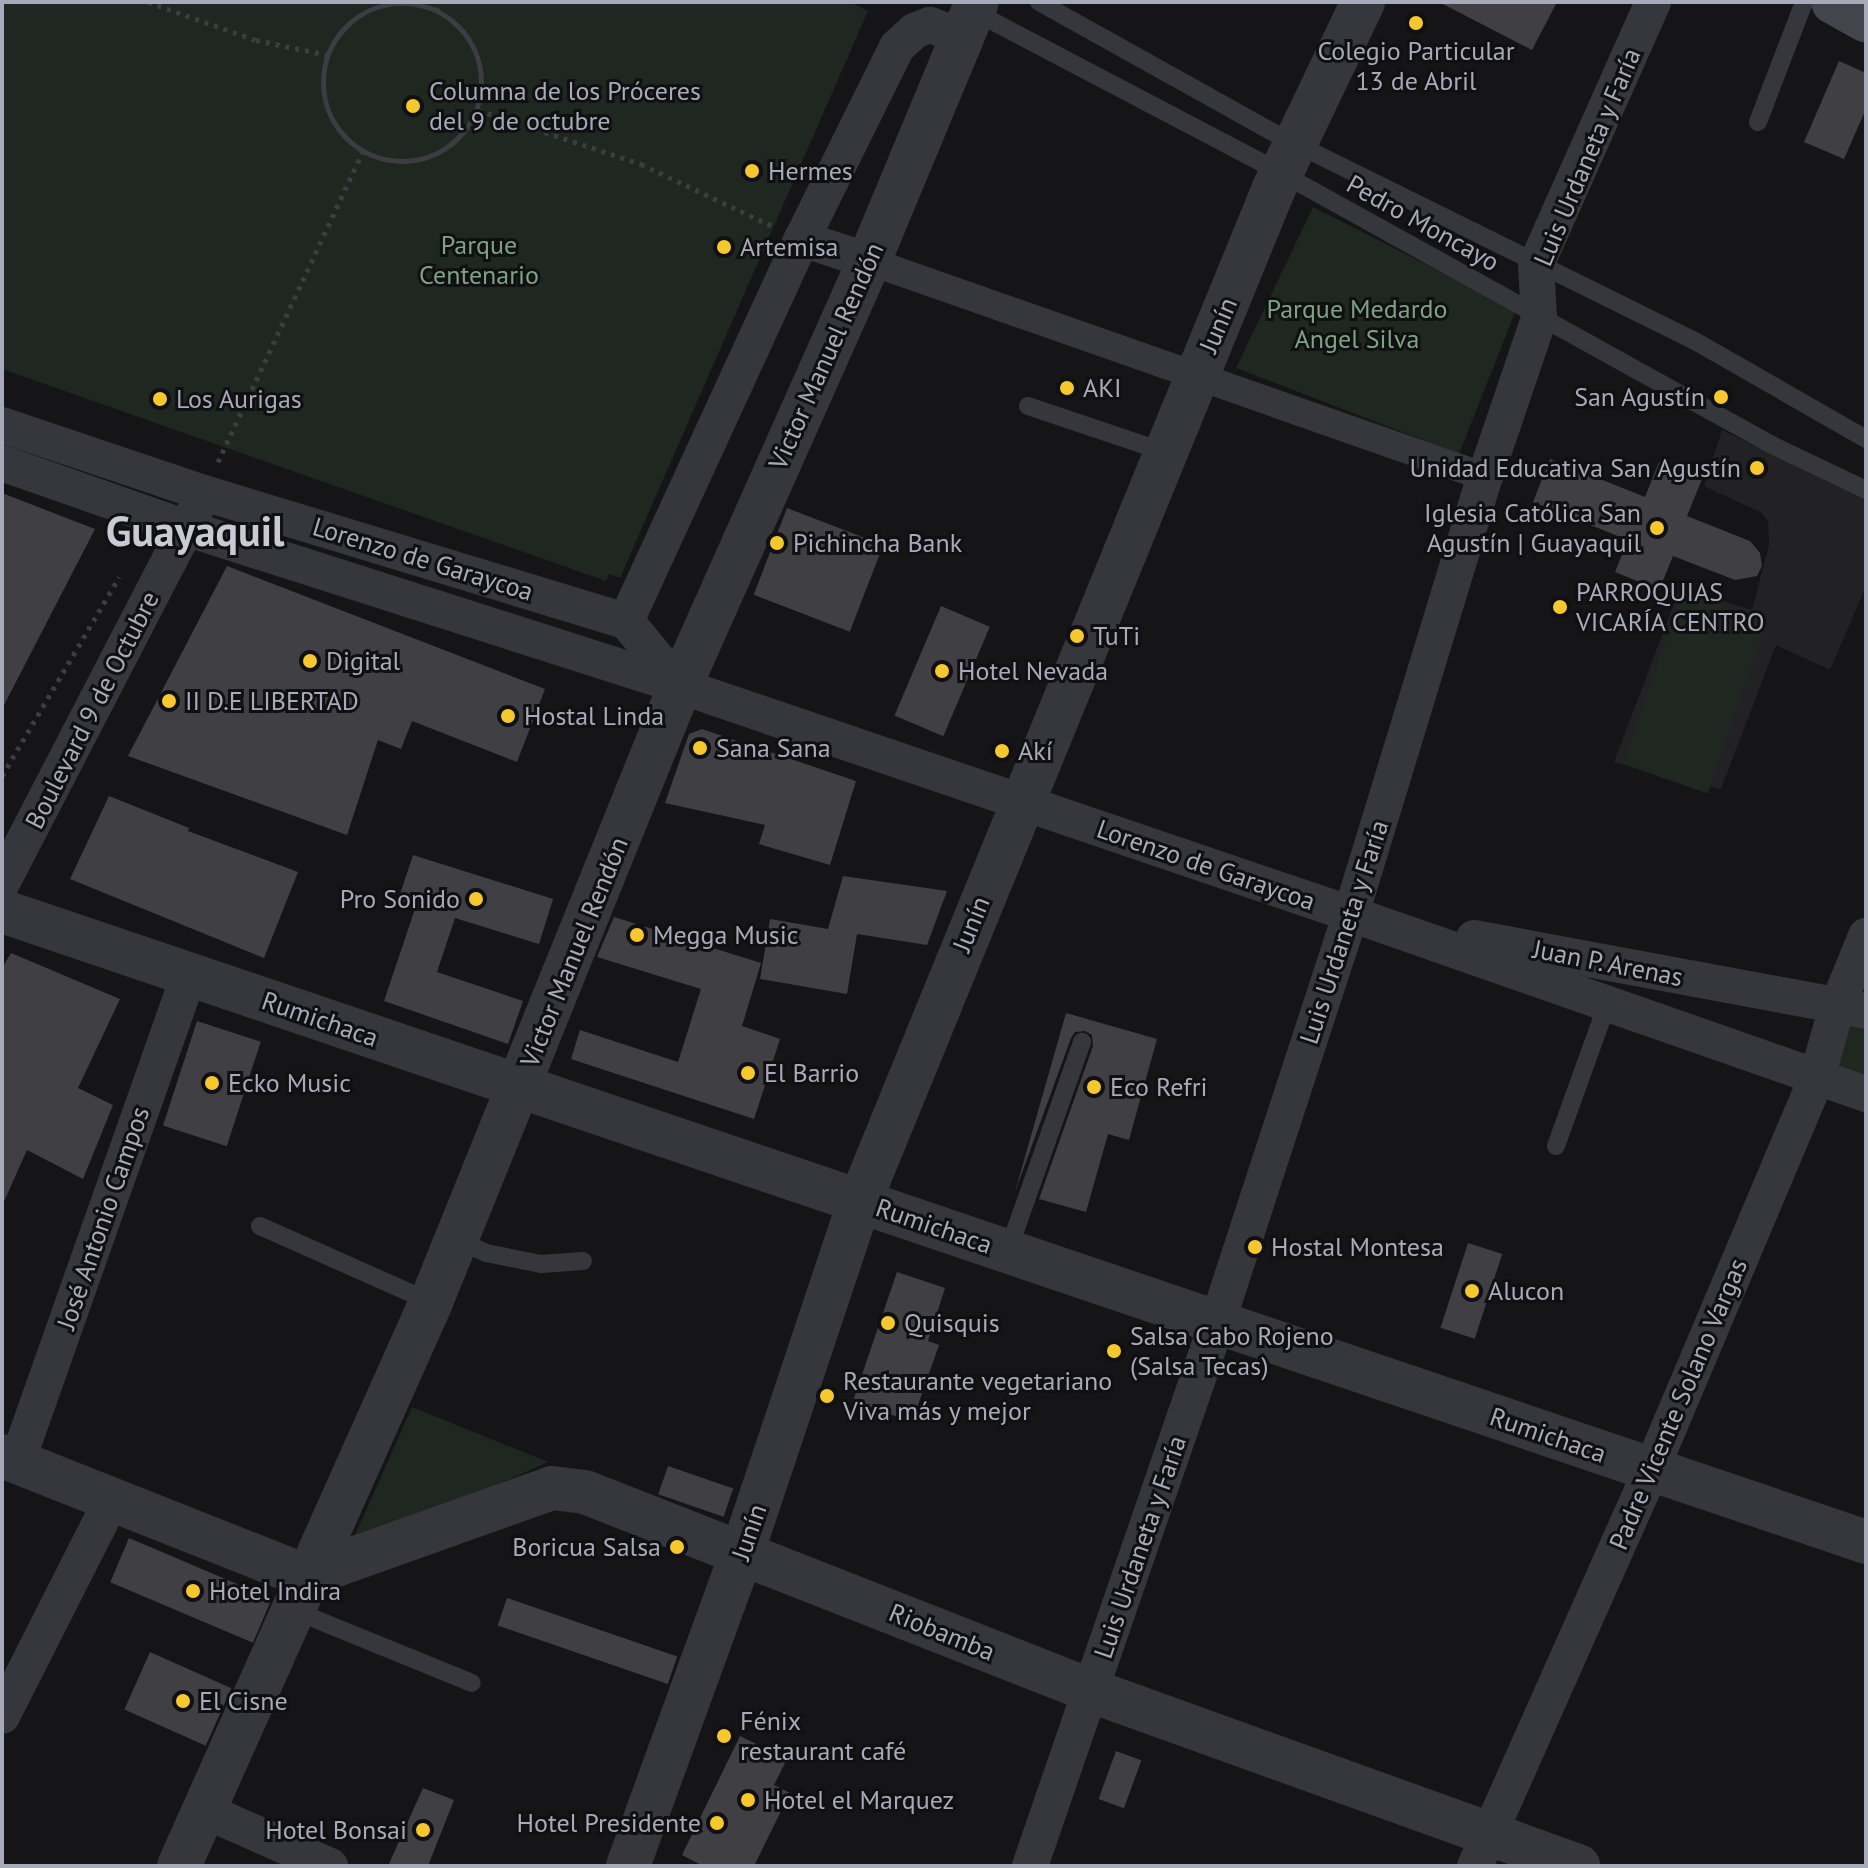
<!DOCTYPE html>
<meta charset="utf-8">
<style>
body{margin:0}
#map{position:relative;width:1868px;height:1868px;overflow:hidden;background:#151517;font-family:"PT Sans",sans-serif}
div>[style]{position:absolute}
.built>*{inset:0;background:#222124}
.green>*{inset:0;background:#1f2721;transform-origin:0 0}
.building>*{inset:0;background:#403f44;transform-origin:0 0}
.path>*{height:5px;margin-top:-2.5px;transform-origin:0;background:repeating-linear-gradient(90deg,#3c3d43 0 4px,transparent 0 10px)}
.path>.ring{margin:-2.5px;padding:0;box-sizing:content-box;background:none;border:5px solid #3c3d43;border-radius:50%}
.service>*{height:18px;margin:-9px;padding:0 9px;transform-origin:9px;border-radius:9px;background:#36373c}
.pedestrian>*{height:28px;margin:-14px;padding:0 14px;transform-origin:14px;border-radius:14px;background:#36373c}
.minor>*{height:36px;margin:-18px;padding:0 18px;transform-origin:18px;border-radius:18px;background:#36373c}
.tertiary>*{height:44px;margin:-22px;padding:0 22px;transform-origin:22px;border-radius:22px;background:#36373c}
.secondary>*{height:44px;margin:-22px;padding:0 22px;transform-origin:22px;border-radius:22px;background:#44454c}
.dots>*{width:22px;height:22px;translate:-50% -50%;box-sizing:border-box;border:4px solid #101012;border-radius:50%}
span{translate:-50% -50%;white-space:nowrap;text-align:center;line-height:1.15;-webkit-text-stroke:6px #101012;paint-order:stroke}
.poi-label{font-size:26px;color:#a7aab8}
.left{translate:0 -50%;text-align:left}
.right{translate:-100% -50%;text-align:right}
.street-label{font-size:26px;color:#a7aab8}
.park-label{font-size:26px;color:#7da383}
.town-label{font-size:42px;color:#c8cad4;font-weight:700}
.frame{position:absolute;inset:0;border:4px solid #a7aab8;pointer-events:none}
</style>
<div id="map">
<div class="built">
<i style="clip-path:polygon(1722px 430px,1866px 500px,1866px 586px,1830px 670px,1776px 645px,1721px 789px,1614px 762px,1680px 588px,1752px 610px,1769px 545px,1768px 521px,1762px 513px,1704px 486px)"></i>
</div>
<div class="green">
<i style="clip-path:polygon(2px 2px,850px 2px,868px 11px,620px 578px,609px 574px,606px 581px,2px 369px)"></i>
<i style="clip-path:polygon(1313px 207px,1516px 310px,1459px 454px,1236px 368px)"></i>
<i style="left:1682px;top:592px;width:90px;height:182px;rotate:19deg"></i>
<i style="clip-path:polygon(1849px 1025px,1866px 1028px,1866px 1085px,1834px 1076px)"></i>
<i style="clip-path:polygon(412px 1407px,548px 1462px,348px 1551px)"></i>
</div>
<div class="building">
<i style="clip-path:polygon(1439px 2px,1557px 2px,1532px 50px)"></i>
<i style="clip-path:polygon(1839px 61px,1866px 73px,1866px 109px,1844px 159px,1804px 142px)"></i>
<i style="clip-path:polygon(1550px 459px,1645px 497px,1659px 462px,1702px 479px,1687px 516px,1750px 541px,1760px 553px,1762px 566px,1757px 576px,1735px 580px,1673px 556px,1659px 590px,1615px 572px,1628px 540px,1533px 502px)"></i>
<i style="clip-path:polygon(2px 493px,95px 529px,2px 709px)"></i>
<i style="left:787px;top:508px;width:103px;height:93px;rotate:21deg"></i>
<i style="clip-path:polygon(227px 566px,545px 689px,517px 762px,412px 721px,401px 749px,378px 740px,347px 835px,128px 756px)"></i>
<i style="left:941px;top:606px;width:53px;height:119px;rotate:23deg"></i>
<i style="clip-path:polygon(702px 729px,856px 781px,830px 865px,759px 844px,765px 825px,665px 803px,689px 734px)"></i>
<i style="clip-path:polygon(109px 796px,189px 828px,188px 831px,298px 872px,264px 958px,70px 879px)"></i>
<i style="clip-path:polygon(413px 855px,553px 899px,539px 944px,455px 918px,437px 972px,523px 1001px,508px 1044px,384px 1001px,416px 906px,398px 900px)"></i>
<i style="clip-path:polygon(843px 876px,947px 891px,927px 945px,857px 934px,847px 994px,760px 979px,770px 919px,828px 929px)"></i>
<i style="clip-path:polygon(614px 917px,761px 963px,742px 1026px,780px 1039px,754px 1119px,571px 1059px,580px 1030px,678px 1062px,701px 989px,597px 957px)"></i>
<i style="clip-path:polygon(11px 953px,120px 999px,78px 1088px,113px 1105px,83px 1179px,27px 1150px,2px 1206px,2px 968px)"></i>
<i style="clip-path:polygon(1066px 1013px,1157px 1039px,1129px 1140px,1108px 1134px,1086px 1212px,1039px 1199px,1093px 1046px,1092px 1035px,1085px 1031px,1075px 1032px,1071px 1038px,1015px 1192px)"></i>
<i style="left:197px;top:1021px;width:67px;height:110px;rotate:18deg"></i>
<i style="left:1468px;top:1243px;width:36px;height:89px;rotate:18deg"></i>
<i style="clip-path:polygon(897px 1272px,945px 1288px,928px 1341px,939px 1345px,912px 1422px,853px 1401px)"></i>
<i style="left:668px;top:1466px;width:69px;height:30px;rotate:19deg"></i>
<i style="left:129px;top:1538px;width:155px;height:48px;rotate:23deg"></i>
<i style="left:507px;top:1598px;width:180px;height:29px;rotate:19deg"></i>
<i style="left:150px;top:1652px;width:89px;height:63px;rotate:24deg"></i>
<i style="clip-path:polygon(740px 1736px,787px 1759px,774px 1785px,790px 1793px,754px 1866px,703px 1866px,682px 1855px)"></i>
<i style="left:1116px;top:1751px;width:27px;height:51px;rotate:20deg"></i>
<i style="clip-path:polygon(423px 1788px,454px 1800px,428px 1866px,388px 1866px)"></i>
</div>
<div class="path">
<i style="left:148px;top:2px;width:114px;rotate:19.4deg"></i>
<i style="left:256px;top:40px;width:74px;rotate:11.8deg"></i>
<i class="ring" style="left:323px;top:3px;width:153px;height:153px"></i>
<i style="left:436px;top:11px;width:10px;rotate:-61deg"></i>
<i style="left:478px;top:110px;width:172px;rotate:18.3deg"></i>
<i style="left:641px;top:164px;width:147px;rotate:25.3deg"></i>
<i style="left:218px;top:462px;width:343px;rotate:-65deg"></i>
<i style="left:2px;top:776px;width:231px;rotate:-59.5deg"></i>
</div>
<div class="service">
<i style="left:1039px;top:2px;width:274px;rotate:29.1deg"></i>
<i style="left:1278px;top:135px;width:465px;rotate:26.3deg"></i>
<i style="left:1695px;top:341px;width:197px;rotate:29.8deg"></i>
<i style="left:973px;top:11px;width:348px;rotate:27.7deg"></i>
<i style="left:1281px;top:173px;width:561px;rotate:28.99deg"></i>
<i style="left:1772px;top:445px;width:104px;rotate:25.6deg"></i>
<i style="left:1758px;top:122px;width:129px;rotate:-69deg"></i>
<i style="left:1028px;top:406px;width:145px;rotate:18.6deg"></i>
<i style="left:1556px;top:1146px;width:151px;rotate:-70.2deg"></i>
<i style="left:260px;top:1226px;width:187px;rotate:24deg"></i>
<i style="left:456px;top:1239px;width:33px;rotate:25deg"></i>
<i style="left:486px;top:1253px;width:56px;rotate:11.3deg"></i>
<i style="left:541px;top:1264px;width:42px;rotate:-4.1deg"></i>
<i style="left:1008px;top:1251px;width:222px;rotate:-70.5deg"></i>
<i style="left:293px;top:1610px;width:193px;rotate:22.2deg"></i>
</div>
<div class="pedestrian">
<i style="left:869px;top:261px;width:653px;rotate:19.32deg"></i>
</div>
<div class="minor">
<i style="left:802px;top:239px;width:71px;rotate:18.2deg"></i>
<i style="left:2px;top:425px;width:213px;rotate:18.6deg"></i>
<i style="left:204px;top:493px;width:441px;rotate:16.9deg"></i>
<i style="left:626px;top:621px;width:85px;rotate:50.3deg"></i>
<i style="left:2px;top:463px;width:205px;rotate:19.4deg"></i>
<i style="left:195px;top:531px;width:509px;rotate:17.72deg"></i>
<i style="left:680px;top:686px;width:709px;rotate:18.77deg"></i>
<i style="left:1351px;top:914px;width:546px;rotate:19.27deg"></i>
<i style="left:626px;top:621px;width:421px;rotate:-65.3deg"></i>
<i style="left:802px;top:239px;width:214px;rotate:-63.7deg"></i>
<i style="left:897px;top:47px;width:23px;rotate:-43deg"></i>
<i style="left:914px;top:31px;width:17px;rotate:-21deg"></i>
<i style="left:930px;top:25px;width:33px;rotate:20deg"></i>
<i style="left:2px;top:883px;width:421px;rotate:-62.6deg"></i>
<i style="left:1474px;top:938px;width:399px;rotate:10.5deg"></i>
<i style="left:17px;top:1462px;width:516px;rotate:-70.55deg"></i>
<i style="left:2px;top:1716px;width:241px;rotate:-63.1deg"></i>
<i style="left:203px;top:1810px;width:139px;rotate:23.8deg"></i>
<i style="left:1030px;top:1866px;width:574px;rotate:-71deg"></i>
<i style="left:1217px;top:1323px;width:430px;rotate:-71.9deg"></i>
<i style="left:1351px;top:914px;width:457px;rotate:-73deg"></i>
<i style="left:1485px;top:477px;width:168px;rotate:-71.2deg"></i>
<i style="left:1539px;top:318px;width:53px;rotate:-93.2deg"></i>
<i style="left:1536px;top:265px;width:288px;rotate:-66deg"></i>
<i style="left:1475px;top:1866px;width:433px;rotate:-66deg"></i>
<i style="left:1651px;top:1470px;width:427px;rotate:-67.1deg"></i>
<i style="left:1817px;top:1077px;width:73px;rotate:-74.1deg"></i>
<i style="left:1837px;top:1007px;width:77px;rotate:-67.8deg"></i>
</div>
<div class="tertiary">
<i style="left:2px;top:911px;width:1968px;rotate:18.7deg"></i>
<i style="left:2px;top:1456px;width:326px;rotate:21.6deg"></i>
<i style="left:305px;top:1576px;width:262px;rotate:-19.6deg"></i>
<i style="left:552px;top:1488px;width:33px;rotate:7deg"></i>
<i style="left:585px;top:1492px;width:545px;rotate:21.43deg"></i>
<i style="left:1092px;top:1691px;width:517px;rotate:19.8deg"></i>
<i style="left:179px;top:1866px;width:618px;rotate:-65.92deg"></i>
<i style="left:431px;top:1302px;width:664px;rotate:-67.99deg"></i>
<i style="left:680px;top:686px;width:465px;rotate:-66deg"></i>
<i style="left:869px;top:261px;width:281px;rotate:-67.4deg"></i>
<i style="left:628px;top:1866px;width:333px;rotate:-70deg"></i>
<i style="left:742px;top:1553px;width:371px;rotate:-71.5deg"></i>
<i style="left:860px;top:1201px;width:1094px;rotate:-67.77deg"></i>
<i style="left:1274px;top:188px;width:206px;rotate:-64.4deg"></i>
</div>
<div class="secondary">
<i style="left:1833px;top:2px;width:38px;rotate:29deg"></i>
</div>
<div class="dots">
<i style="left:1416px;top:23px;background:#f7c72e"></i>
<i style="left:413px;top:106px;background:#f7c72e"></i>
<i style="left:752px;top:171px;background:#f7c72e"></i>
<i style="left:724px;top:247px;background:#f7c72e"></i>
<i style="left:1067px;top:388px;background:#f7c72e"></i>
<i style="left:1721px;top:397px;background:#f7c72e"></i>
<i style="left:160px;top:399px;background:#f7c72e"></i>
<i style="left:1757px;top:468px;background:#f7c72e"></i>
<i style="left:1657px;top:528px;background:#f7c72e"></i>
<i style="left:777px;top:543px;background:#f7c72e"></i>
<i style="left:1560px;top:607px;background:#f7c72e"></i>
<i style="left:1077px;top:636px;background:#f7c72e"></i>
<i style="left:310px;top:661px;background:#f7c72e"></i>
<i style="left:942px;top:671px;background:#f7c72e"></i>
<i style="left:169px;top:701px;background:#f7c72e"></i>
<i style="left:508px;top:716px;background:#f7c72e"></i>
<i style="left:700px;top:748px;background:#f7c72e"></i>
<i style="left:1002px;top:751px;background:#f7c72e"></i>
<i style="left:476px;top:899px;background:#f7c72e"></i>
<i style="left:637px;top:935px;background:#f7c72e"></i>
<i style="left:748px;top:1073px;background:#f7c72e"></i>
<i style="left:212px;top:1083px;background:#f7c72e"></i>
<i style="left:1094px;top:1087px;background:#f7c72e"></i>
<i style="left:1255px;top:1247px;background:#f7c72e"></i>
<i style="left:1472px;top:1291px;background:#f7c72e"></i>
<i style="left:888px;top:1323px;background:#f7c72e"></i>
<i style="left:1114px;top:1351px;background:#f7c72e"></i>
<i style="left:827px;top:1396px;background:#f7c72e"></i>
<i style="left:677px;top:1547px;background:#f7c72e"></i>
<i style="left:193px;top:1591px;background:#f7c72e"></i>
<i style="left:183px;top:1701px;background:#f7c72e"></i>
<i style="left:724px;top:1736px;background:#f7c72e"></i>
<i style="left:748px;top:1800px;background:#f7c72e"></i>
<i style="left:717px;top:1823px;background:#f7c72e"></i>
<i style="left:423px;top:1830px;background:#f7c72e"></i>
</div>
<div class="poi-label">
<span style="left:1416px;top:66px">Colegio Particular<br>13 de Abril</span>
<span class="left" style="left:429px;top:106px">Columna de los Próceres<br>del 9 de octubre</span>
<span class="left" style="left:768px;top:171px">Hermes</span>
<span class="left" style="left:740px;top:247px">Artemisa</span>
<span class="left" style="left:1083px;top:388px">AKI</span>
<span class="right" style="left:1705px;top:397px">San Agustín</span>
<span class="left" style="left:176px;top:399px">Los Aurigas</span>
<span class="right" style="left:1741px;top:468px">Unidad Educativa San Agustín</span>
<span class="right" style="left:1641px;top:528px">Iglesia Católica San<br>Agustín | Guayaquil</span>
<span class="left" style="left:793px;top:543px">Pichincha Bank</span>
<span class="left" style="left:1576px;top:607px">PARROQUIAS<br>VICARÍA CENTRO</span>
<span class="left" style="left:1093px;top:636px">TuTi</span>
<span class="left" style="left:326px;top:661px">Digital</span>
<span class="left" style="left:958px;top:671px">Hotel Nevada</span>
<span class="left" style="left:185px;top:701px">II D.E LIBERTAD</span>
<span class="left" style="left:524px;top:716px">Hostal Linda</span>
<span class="left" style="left:716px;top:748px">Sana Sana</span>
<span class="left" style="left:1018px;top:751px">Akí</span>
<span class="right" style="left:460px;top:899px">Pro Sonido</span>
<span class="left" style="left:653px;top:935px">Megga Music</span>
<span class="left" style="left:764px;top:1073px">El Barrio</span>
<span class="left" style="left:228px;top:1083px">Ecko Music</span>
<span class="left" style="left:1110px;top:1087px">Eco Refri</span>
<span class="left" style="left:1271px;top:1247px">Hostal Montesa</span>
<span class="left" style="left:1488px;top:1291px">Alucon</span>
<span class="left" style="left:904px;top:1323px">Quisquis</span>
<span class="left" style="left:1130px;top:1351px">Salsa Cabo Rojeno<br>(Salsa Tecas)</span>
<span class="left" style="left:843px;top:1396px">Restaurante vegetariano<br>Viva más y mejor</span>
<span class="right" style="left:661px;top:1547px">Boricua Salsa</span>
<span class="left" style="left:209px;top:1591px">Hotel Indira</span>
<span class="left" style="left:199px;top:1701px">El Cisne</span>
<span class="left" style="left:740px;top:1736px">Fénix<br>restaurant café</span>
<span class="left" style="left:764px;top:1800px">Hotel el Marquez</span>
<span class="right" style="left:701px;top:1823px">Hotel Presidente</span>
<span class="right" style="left:407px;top:1830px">Hotel Bonsai</span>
</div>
<div class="street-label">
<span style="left:1587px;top:157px;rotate:-67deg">Luis Urdaneta y Faría</span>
<span style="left:1423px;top:223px;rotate:29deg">Pedro Moncayo</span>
<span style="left:1218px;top:325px;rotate:-67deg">Junín</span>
<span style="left:826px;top:356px;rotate:-66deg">Victor Manuel Rendón</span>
<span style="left:423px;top:559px;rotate:17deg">Lorenzo de Garaycoa</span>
<span style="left:92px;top:710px;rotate:-63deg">Boulevard 9 de Octubre</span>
<span style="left:1206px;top:865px;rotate:19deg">Lorenzo de Garaycoa</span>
<span style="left:971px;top:924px;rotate:-68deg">Junín</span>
<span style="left:1344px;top:932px;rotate:-72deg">Luis Urdaneta y Faría</span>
<span style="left:574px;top:952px;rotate:-68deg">Victor Manuel Rendón</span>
<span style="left:1608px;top:963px;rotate:11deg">Juan P. Arenas</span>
<span style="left:320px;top:1019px;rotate:19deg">Rumichaca</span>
<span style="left:103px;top:1218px;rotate:-71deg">José Antonio Campos</span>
<span style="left:934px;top:1226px;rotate:19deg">Rumichaca</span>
<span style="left:1678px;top:1404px;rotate:-67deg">Padre Vicente Solano Vargas</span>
<span style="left:1548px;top:1435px;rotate:19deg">Rumichaca</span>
<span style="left:749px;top:1532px;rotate:-71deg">Junín</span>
<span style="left:1140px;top:1547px;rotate:-71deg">Luis Urdaneta y Faría</span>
<span style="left:942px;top:1632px;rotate:22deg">Riobamba</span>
</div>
<div class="park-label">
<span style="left:479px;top:260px">Parque<br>Centenario</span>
<span style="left:1357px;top:324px">Parque Medardo<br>Angel Silva</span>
</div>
<div class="town-label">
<span style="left:195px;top:531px">Guayaquil</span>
</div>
<div class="frame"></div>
</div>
